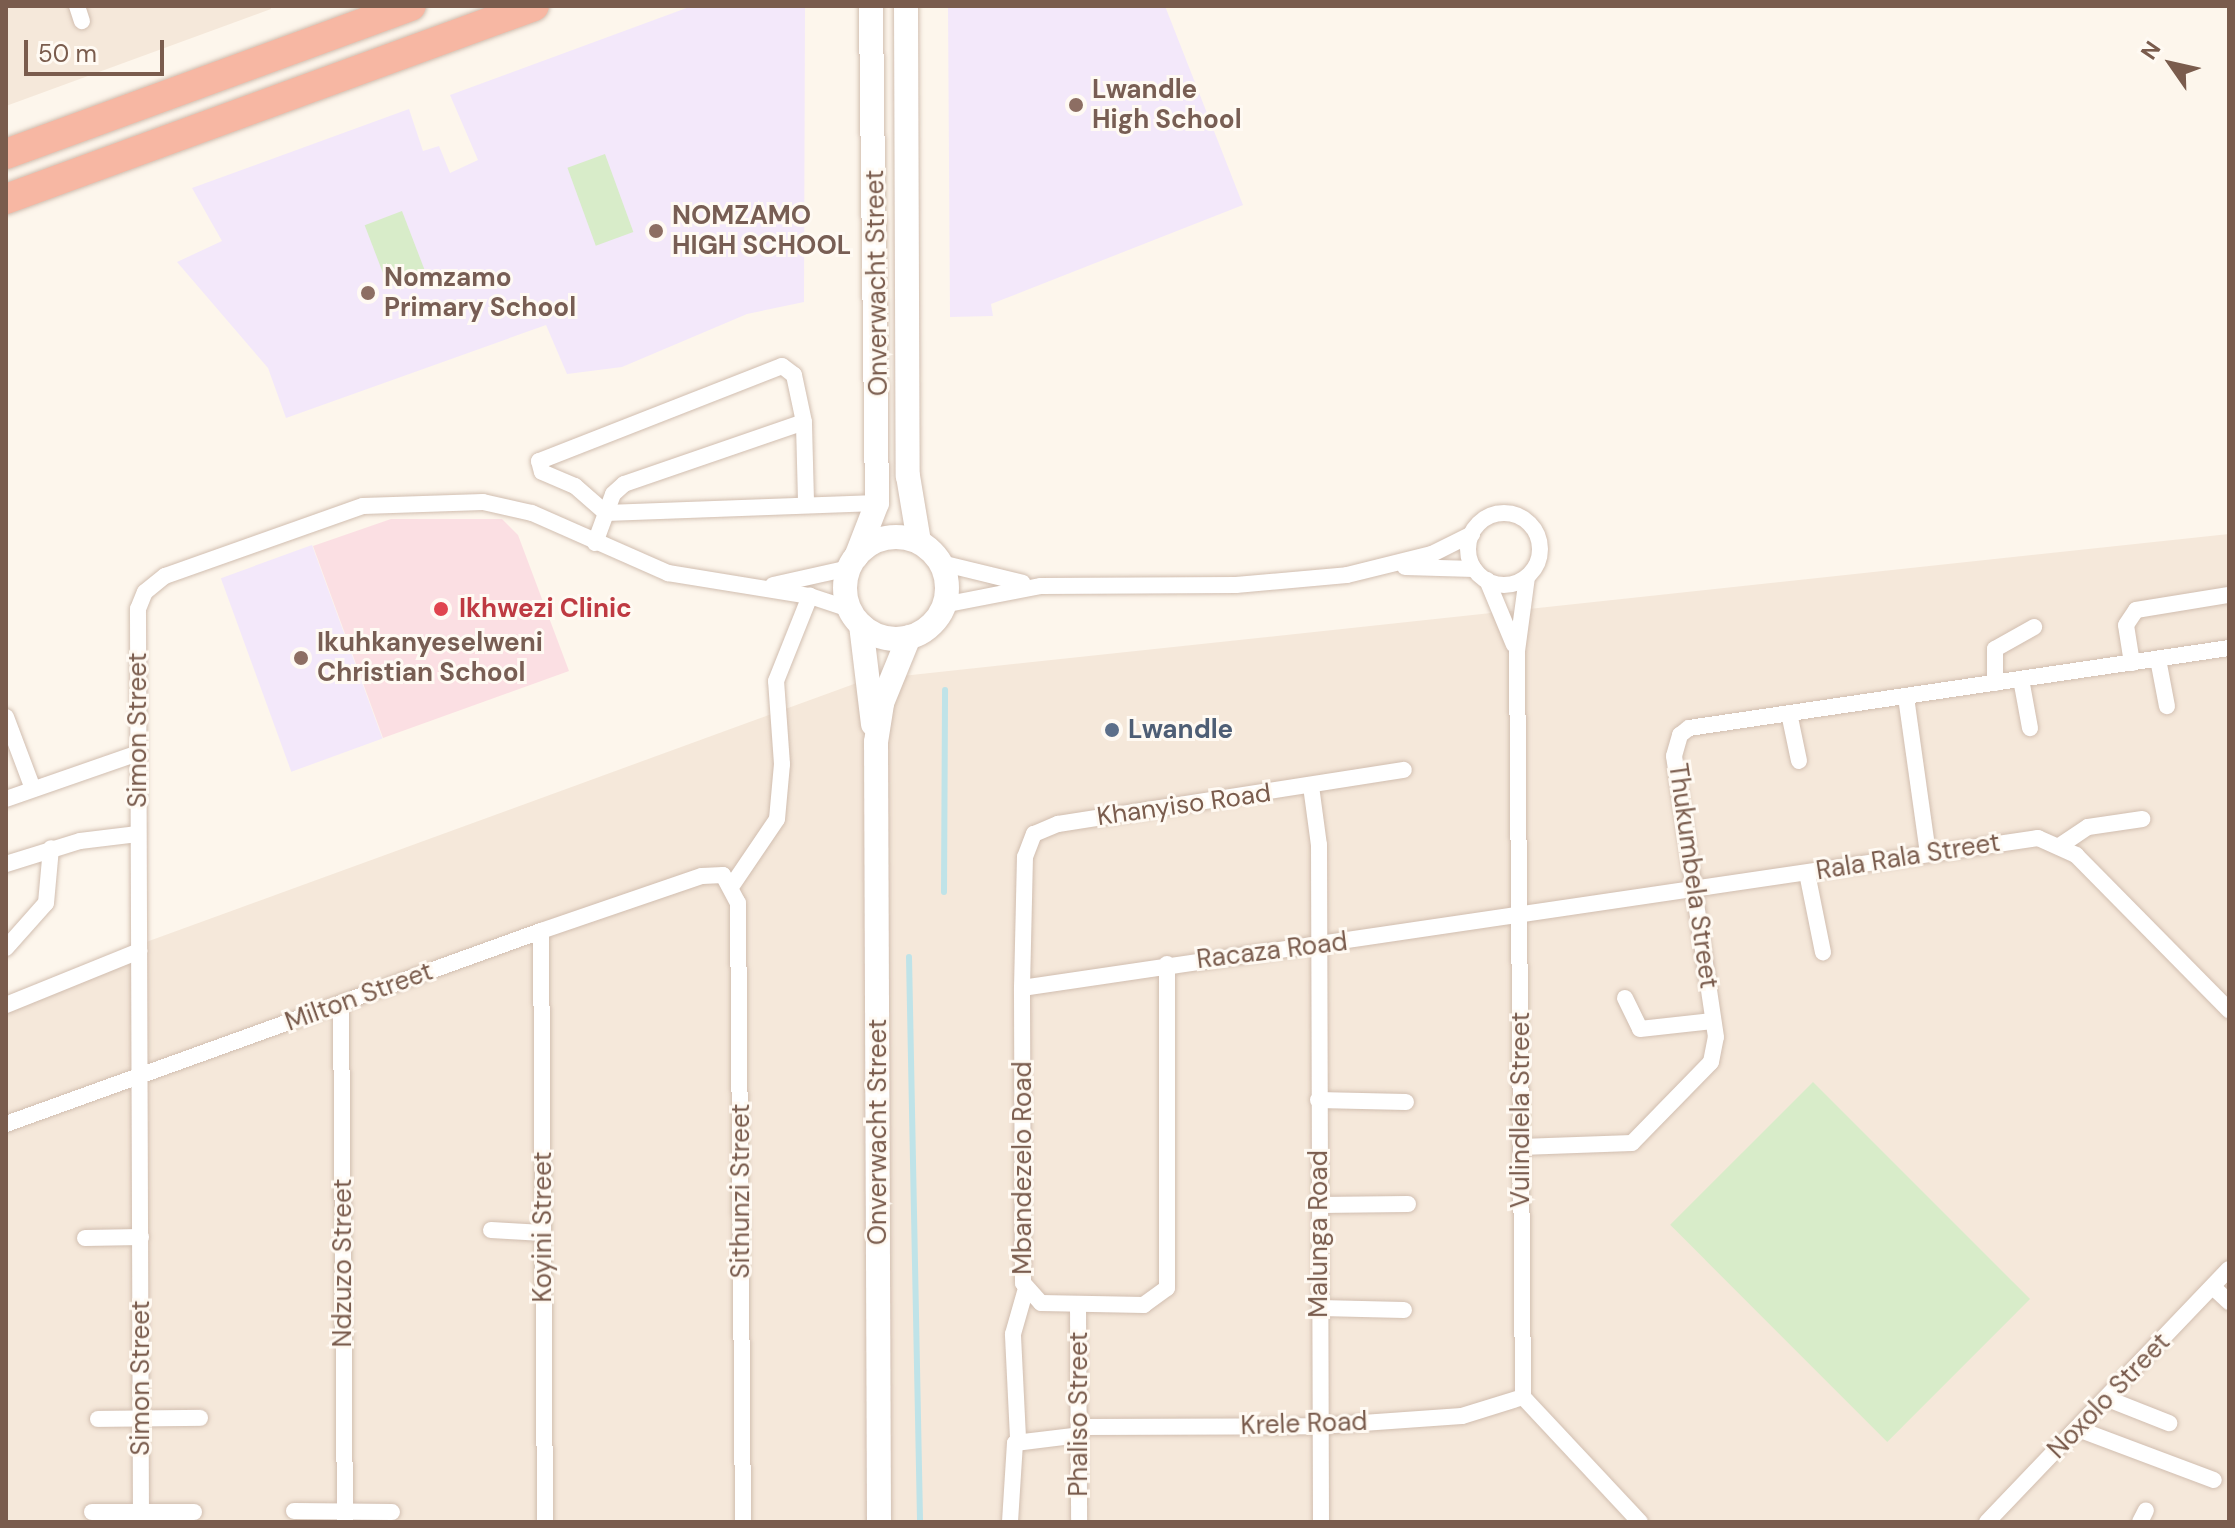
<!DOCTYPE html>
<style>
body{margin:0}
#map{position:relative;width:2235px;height:1528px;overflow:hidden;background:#fdf6ec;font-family:"DM Sans",sans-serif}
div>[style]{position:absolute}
.residential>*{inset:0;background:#f5e8da}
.education>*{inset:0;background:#f3e8fa;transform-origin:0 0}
.medical>*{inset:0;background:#fbdfe3}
.green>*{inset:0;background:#d8ecc9;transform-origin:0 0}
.stream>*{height:6px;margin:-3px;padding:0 3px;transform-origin:3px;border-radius:3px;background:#bfe3e8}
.roads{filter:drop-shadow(0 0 2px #d1beb0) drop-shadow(0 0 2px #d1beb0)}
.street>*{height:16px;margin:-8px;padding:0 8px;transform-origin:8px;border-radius:8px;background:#fff}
.street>.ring{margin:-8px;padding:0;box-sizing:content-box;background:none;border:16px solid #fff;border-radius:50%}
.secondary>*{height:24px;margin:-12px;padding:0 12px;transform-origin:12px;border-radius:12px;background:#fff}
.secondary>.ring{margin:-12px;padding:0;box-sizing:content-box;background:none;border:24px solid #fff;border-radius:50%}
.highway>*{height:30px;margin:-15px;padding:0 15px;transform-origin:15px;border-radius:15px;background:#f7b7a3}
.dots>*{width:22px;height:22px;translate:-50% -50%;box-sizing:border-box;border:4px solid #fffaf3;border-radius:50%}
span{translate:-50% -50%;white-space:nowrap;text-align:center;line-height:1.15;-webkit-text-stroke:6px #fffaf3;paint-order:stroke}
.education-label{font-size:26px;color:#785e54;font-weight:700}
.left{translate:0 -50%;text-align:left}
.street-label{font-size:26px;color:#7a5c4d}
.health-label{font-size:26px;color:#be3a42;font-weight:700}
.service-label{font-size:26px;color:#4e5e75;font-weight:700}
.frame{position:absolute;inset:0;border:8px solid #7a5c4d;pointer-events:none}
.north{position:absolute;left:2131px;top:24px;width:80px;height:80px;-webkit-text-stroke:6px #fffaf3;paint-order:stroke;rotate:304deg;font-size:22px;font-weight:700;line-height:32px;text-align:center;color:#7a5c4d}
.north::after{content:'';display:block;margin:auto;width:28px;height:36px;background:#7a5c4d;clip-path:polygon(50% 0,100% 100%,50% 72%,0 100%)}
.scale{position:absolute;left:24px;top:40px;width:140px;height:36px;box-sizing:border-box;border:4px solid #7a5c4d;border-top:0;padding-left:10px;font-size:24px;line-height:28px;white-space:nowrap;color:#7a5c4d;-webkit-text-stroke:6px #fffaf3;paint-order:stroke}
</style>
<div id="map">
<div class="residential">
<i style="clip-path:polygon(6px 6px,270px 6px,271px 9px,6px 106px)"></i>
<i style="clip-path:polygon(2229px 534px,2229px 1522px,6px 1522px,6px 1002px,138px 945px,865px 680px)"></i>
</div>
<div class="education">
<i style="clip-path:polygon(692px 6px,805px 6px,804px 302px,747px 314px,622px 367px,567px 374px,546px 325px,286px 418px,268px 368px,177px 262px,222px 241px,192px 188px,409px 109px,423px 151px,439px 146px,450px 173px,478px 160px,450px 95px)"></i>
<i style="clip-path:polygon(948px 6px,1165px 6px,1243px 205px,991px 304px,993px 316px,950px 317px)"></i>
<i style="left:312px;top:545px;width:206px;height:97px;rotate:70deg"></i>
</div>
<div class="medical">
<i style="clip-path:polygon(391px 519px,502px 519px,518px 535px,569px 671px,383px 738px,313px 546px)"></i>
</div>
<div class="green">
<i style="left:605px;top:154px;width:83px;height:40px;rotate:70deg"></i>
<i style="left:402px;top:211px;width:65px;height:40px;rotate:69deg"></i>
<i style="left:1813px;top:1082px;width:307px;height:202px;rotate:45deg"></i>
</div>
<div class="stream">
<i style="left:944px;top:892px;width:202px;rotate:-89.7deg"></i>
<i style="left:909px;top:957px;width:565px;rotate:88.88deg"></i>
</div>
<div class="roads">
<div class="street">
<i style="left:77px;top:6px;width:16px;rotate:72deg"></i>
<i style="left:806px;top:501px;width:79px;rotate:-91.5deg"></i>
<i style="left:804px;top:422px;width:48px;rotate:-102deg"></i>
<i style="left:794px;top:375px;width:15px;rotate:-143deg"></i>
<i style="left:782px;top:366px;width:261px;rotate:158.6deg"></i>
<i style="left:539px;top:461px;width:11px;rotate:75deg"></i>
<i style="left:542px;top:472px;width:36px;rotate:23deg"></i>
<i style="left:575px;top:486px;width:41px;rotate:41.1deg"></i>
<i style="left:606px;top:513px;width:271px;rotate:-2.1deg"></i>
<i class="ring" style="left:1468px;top:513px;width:56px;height:56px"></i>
<i style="left:595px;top:543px;width:52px;rotate:-69.8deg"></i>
<i style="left:613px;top:494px;width:15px;rotate:-42deg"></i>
<i style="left:624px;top:484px;width:190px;rotate:-19deg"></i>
<i style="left:941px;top:563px;width:84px;rotate:13.7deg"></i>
<i style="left:1405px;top:567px;width:69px;rotate:1.7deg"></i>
<i style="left:1527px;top:577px;width:75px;rotate:97.7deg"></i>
<i style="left:1517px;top:651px;width:746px;rotate:89.54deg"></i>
<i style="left:1523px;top:1397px;width:171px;rotate:46.9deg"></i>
<i style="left:1487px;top:580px;width:70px;rotate:67.4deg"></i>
<i style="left:773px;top:585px;width:78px;rotate:-12.6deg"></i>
<i style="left:943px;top:605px;width:100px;rotate:-11deg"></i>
<i style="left:1041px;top:586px;width:195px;rotate:-0.3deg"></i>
<i style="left:1236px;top:585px;width:111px;rotate:-5.1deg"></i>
<i style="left:1347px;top:575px;width:88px;rotate:-13.9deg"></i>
<i style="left:1432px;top:554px;width:45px;rotate:-26.6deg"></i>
<i style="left:2158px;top:659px;width:48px;rotate:79.2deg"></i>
<i style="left:2132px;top:663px;width:38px;rotate:-99deg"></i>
<i style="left:2126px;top:625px;width:18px;rotate:-56deg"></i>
<i style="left:2136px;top:610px;width:94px;rotate:-9.2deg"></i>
<i style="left:2021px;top:679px;width:50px;rotate:79.6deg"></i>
<i style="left:1995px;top:683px;width:34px;rotate:-90deg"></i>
<i style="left:1995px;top:649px;width:45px;rotate:-29.4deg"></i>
<i style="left:1906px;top:697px;width:158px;rotate:82deg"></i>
<i style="left:1789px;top:713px;width:49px;rotate:78.2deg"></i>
<i style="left:6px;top:717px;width:77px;rotate:69.4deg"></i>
<i style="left:1311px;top:786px;width:60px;rotate:82.3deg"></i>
<i style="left:1319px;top:845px;width:677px;rotate:89.83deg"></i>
<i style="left:6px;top:799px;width:140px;rotate:-19.2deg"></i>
<i style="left:2061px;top:845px;width:32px;rotate:-34deg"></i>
<i style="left:2088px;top:827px;width:55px;rotate:-8.4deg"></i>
<i style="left:6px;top:864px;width:77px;rotate:-17.3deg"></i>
<i style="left:80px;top:841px;width:58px;rotate:-6.9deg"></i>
<i style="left:1807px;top:873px;width:81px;rotate:78.6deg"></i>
<i style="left:733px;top:884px;width:78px;rotate:-55.9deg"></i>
<i style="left:777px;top:819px;width:55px;rotate:-84.8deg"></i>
<i style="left:782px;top:764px;width:83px;rotate:-94.1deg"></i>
<i style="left:776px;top:681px;width:92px;rotate:-68.2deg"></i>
<i style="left:541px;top:931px;width:591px;rotate:89.61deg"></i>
<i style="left:6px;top:948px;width:60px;rotate:-48.4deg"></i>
<i style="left:46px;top:903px;width:55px;rotate:-84.8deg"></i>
<i style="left:1167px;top:964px;width:324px;rotate:90deg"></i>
<i style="left:1167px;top:1288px;width:29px;rotate:144deg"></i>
<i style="left:1144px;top:1305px;width:103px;rotate:-178.9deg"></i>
<i style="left:1041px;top:1303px;width:27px;rotate:-132deg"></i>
<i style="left:1023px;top:1283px;width:295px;rotate:-90.2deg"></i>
<i style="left:1022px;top:988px;width:131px;rotate:-88.7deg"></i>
<i style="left:1025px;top:857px;width:25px;rotate:-69deg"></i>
<i style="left:1034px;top:834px;width:26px;rotate:-23deg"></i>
<i style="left:1058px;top:824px;width:350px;rotate:-8.9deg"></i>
<i style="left:1022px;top:988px;width:1027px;rotate:-8.4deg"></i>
<i style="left:2038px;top:838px;width:42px;rotate:24.1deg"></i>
<i style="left:2076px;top:855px;width:218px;rotate:45.4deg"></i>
<i style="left:1625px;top:998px;width:34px;rotate:64deg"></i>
<i style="left:1640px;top:1029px;width:73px;rotate:-6.3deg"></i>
<i style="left:341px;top:1004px;width:518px;rotate:89.56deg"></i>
<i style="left:6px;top:1005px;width:144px;rotate:-22.1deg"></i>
<i style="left:1318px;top:1100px;width:88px;rotate:1.3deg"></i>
<i style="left:6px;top:1124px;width:569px;rotate:-19.84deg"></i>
<i style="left:541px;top:931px;width:170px;rotate:-18.9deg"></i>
<i style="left:702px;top:876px;width:21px;rotate:-3deg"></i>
<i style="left:723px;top:875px;width:32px;rotate:62deg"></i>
<i style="left:738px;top:903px;width:619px;rotate:89.54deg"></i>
<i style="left:1521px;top:1147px;width:111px;rotate:-2.1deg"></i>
<i style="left:1632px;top:1143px;width:113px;rotate:-45.7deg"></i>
<i style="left:1711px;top:1062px;width:25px;rotate:-79deg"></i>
<i style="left:1716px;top:1037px;width:284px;rotate:-98.5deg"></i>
<i style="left:1674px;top:756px;width:22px;rotate:-74deg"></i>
<i style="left:1680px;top:735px;width:11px;rotate:-38deg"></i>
<i style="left:1689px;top:728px;width:546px;rotate:-8.43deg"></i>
<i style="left:1319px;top:1205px;width:89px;rotate:-0.6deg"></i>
<i style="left:491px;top:1230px;width:52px;rotate:3.3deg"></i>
<i style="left:85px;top:1238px;width:56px;rotate:-1deg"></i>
<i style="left:2213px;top:1287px;width:22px;rotate:43deg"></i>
<i style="left:1078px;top:1307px;width:215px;rotate:89.7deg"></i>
<i style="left:1320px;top:1308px;width:84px;rotate:1.4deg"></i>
<i style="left:2108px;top:1399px;width:66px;rotate:21.5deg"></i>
<i style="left:98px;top:1419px;width:102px;rotate:-0.6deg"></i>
<i style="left:1081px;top:1427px;width:239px;rotate:-0.2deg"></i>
<i style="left:1320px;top:1426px;width:142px;rotate:-4deg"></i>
<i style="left:1462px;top:1416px;width:64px;rotate:-17.3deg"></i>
<i style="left:2078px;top:1429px;width:145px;rotate:20.6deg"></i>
<i style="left:1018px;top:1438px;width:104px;rotate:-92.8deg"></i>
<i style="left:1013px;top:1334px;width:44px;rotate:-74.1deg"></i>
<i style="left:294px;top:1511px;width:98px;rotate:0.6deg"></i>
<i style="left:92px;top:1512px;width:102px"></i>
<i style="left:141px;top:1522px;width:913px;rotate:-90.19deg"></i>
<i style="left:138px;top:609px;width:18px;rotate:-68deg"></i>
<i style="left:145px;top:592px;width:26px;rotate:-39deg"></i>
<i style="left:165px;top:576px;width:210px;rotate:-19.5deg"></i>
<i style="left:363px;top:506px;width:120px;rotate:-1.9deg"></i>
<i style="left:483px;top:502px;width:50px;rotate:12.7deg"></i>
<i style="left:532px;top:513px;width:149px;rotate:23.8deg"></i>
<i style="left:668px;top:573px;width:144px;rotate:9.2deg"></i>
<i style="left:810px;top:596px;width:41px;rotate:18.4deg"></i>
<i style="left:1010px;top:1522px;width:79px;rotate:-86.4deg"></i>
<i style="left:1015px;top:1443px;width:65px;rotate:-7deg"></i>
<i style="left:1987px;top:1522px;width:350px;rotate:-46.3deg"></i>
<i style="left:2140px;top:1522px;width:13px;rotate:-63deg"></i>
</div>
<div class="secondary">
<i style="left:906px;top:6px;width:470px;rotate:89.8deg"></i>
<i style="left:908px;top:476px;width:67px;rotate:80.5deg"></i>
<i class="ring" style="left:845px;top:537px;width:78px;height:78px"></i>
<i style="left:856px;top:557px;width:58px;rotate:-68.7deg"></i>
<i style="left:877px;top:503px;width:497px;rotate:-90.7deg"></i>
<i style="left:861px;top:625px;width:100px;rotate:83.1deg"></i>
<i style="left:879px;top:1522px;width:780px;rotate:-90.22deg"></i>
<i style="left:876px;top:742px;width:39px;rotate:-81deg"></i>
<i style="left:882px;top:703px;width:71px;rotate:-67.8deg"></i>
</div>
<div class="highway">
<i style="left:6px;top:154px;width:431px;rotate:-20.1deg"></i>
<i style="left:6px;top:199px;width:562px;rotate:-20.08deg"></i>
</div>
</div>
<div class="dots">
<i style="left:1076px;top:105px;background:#8d6e63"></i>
<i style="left:656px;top:231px;background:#8d6e63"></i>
<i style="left:368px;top:293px;background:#8d6e63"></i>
<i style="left:441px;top:609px;background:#e0444e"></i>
<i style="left:301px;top:658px;background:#8d6e63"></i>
<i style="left:1112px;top:730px;background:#5c6f8a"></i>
</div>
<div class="education-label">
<span class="left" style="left:1092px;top:105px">Lwandle<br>High School</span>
<span class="left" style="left:672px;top:231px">NOMZAMO<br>HIGH SCHOOL</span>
<span class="left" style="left:384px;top:293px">Nomzamo<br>Primary School</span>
<span class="left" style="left:317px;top:658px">Ikuhkanyeselweni<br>Christian School</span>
</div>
<div class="street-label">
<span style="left:877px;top:283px;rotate:-91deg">Onverwacht Street</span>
<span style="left:138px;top:730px;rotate:-90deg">Simon Street</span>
<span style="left:1184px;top:805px;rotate:-8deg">Khanyiso Road</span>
<span style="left:1908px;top:857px;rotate:-9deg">Rala Rala Street</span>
<span style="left:1693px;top:876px;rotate:82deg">Thukumbela Street</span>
<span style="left:1272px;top:951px;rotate:-7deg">Racaza Road</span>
<span style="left:359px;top:997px;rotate:-20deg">Milton Street</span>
<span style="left:1521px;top:1110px;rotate:-90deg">Vulindlela Street</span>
<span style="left:878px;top:1132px;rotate:-90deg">Onverwacht Street</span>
<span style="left:1023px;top:1168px;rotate:-90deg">Mbandezelo Road</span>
<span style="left:741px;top:1191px;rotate:-90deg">Sithunzi Street</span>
<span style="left:543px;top:1227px;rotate:-90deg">Koyini Street</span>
<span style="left:1319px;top:1234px;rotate:-90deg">Malunga Road</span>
<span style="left:343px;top:1263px;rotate:-90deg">Ndzuzo Street</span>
<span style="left:141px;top:1378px;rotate:-90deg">Simon Street</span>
<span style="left:2109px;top:1396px;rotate:-46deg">Noxolo Street</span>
<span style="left:1079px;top:1414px;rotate:-90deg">Phaliso Street</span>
<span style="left:1304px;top:1424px;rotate:-2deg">Krele Road</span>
</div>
<div class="health-label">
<span class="left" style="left:459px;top:609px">Ikhwezi Clinic</span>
</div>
<div class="service-label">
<span class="left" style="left:1128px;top:730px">Lwandle</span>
</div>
<div class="frame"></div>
<div class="north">N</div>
<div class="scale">50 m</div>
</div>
